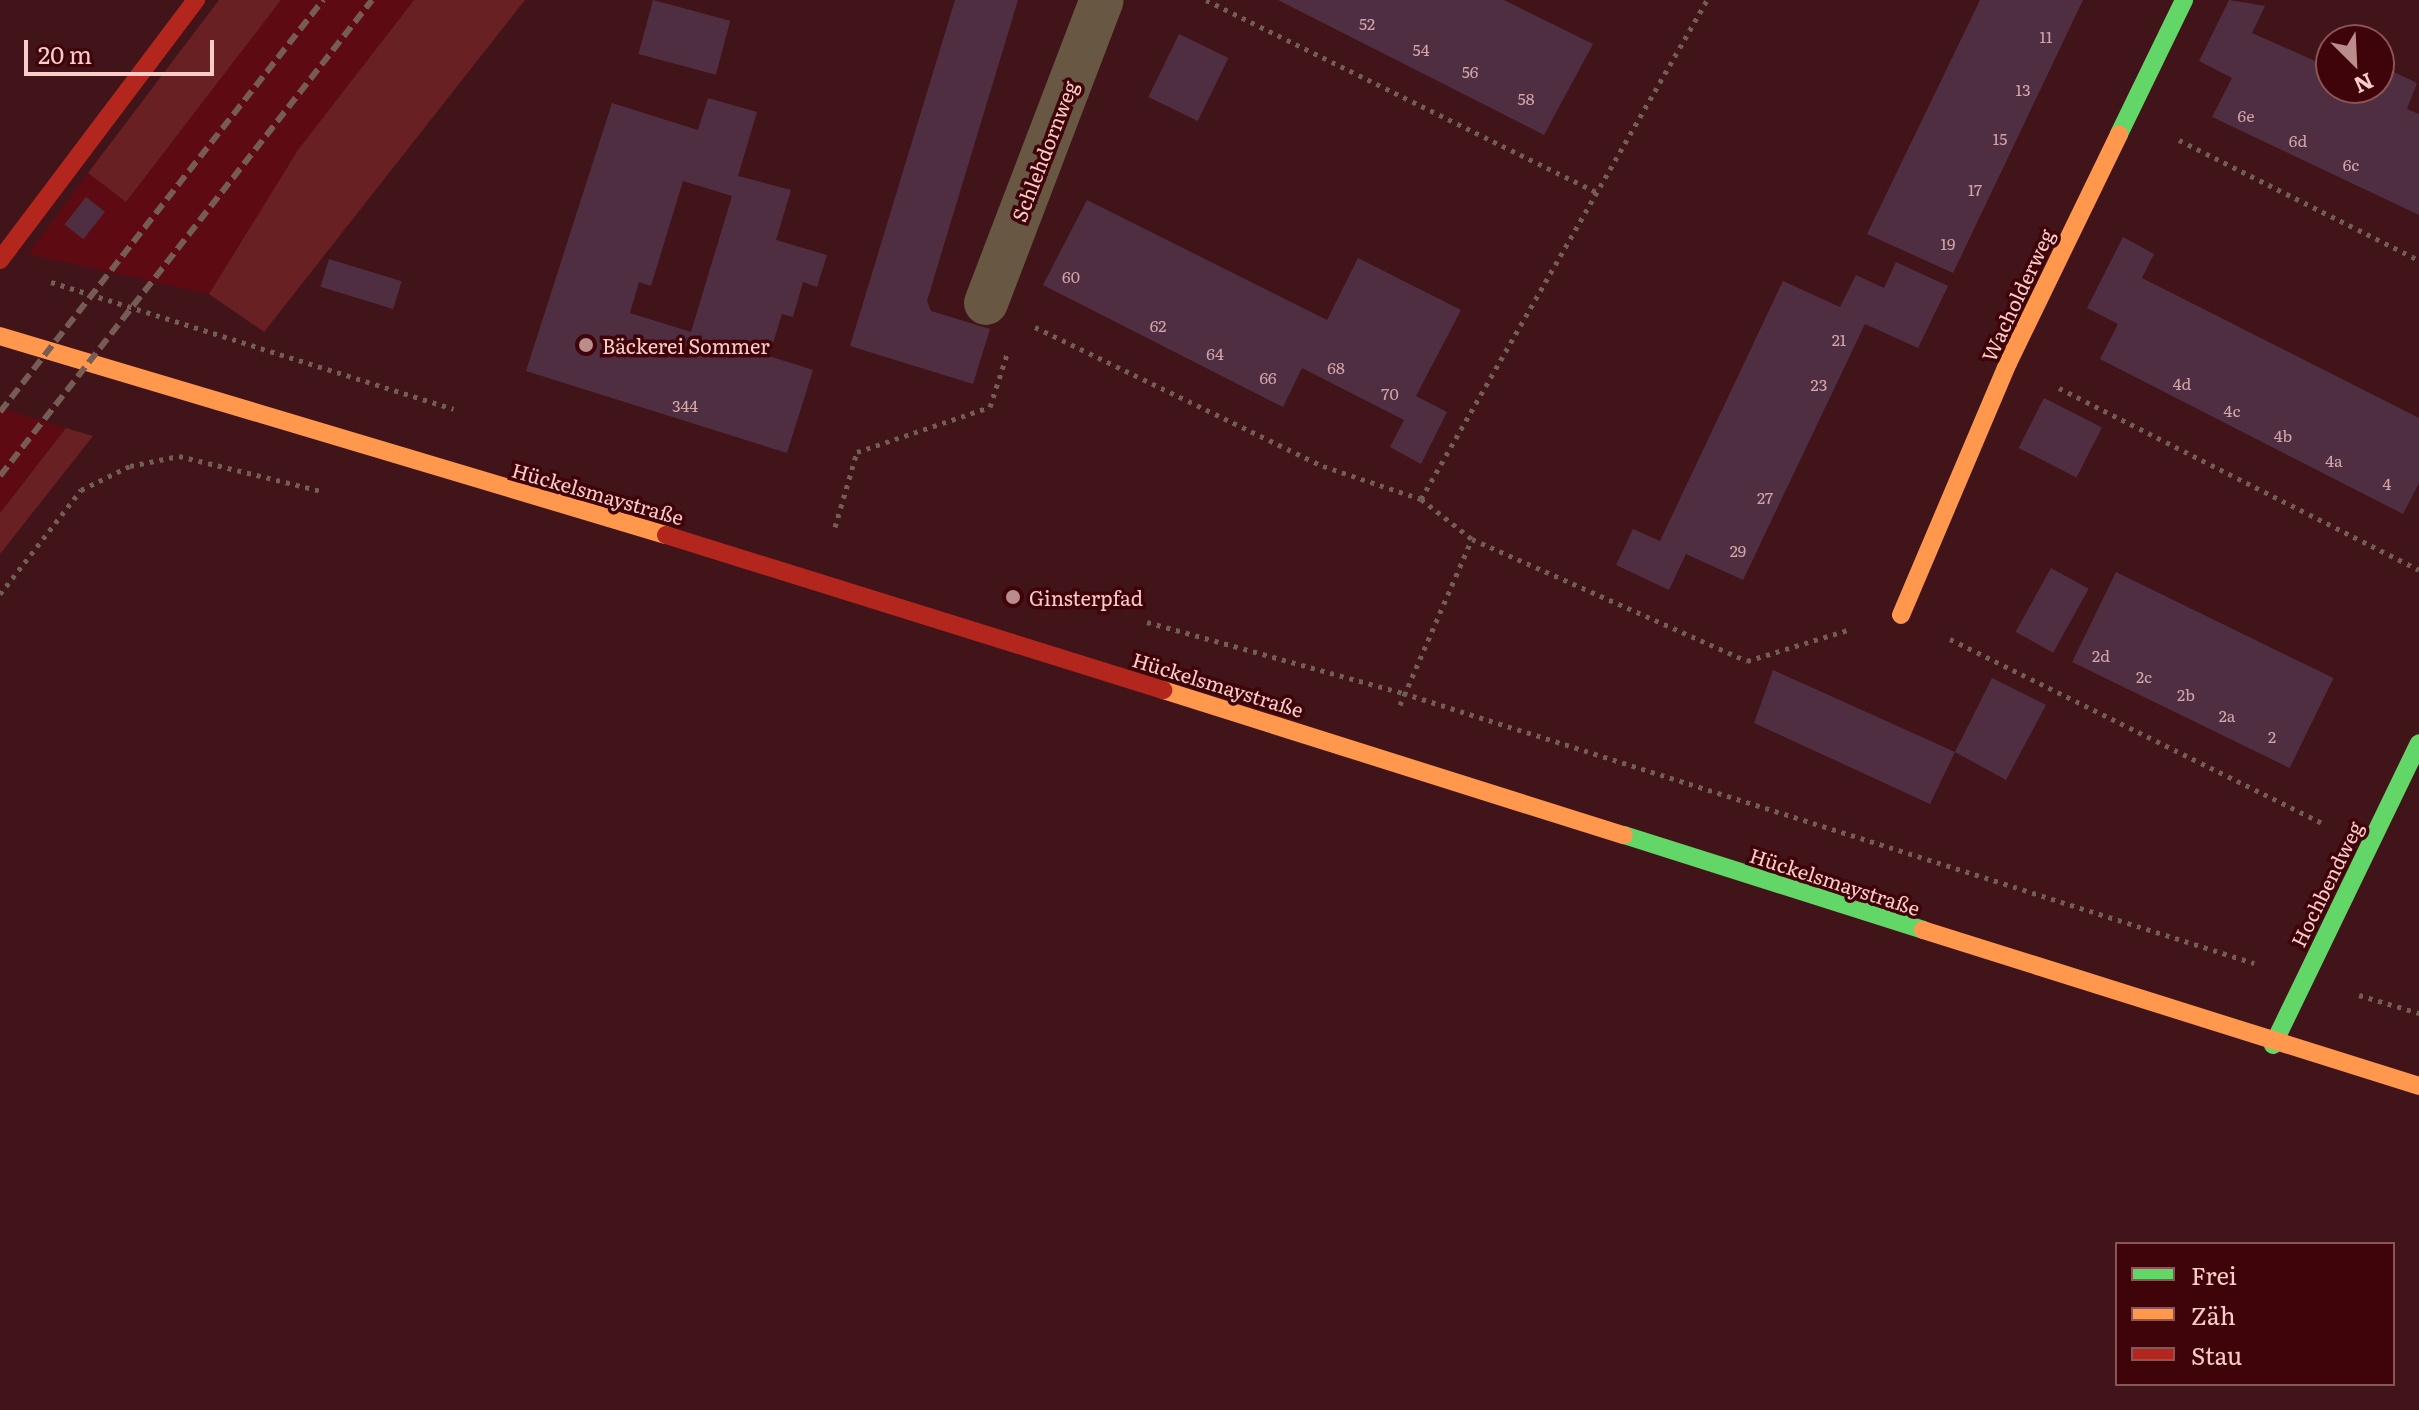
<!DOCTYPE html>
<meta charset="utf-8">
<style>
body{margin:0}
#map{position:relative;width:2419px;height:1410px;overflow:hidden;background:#401419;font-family:Literata,serif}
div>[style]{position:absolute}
.built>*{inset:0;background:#5d0a13}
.green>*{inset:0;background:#692023}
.building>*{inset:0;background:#502e41;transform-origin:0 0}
.path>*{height:5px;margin-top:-2.5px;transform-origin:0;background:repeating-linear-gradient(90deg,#725e52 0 4px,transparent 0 10px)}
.street>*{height:44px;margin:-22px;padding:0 22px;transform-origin:22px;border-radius:22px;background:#675743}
.fast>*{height:18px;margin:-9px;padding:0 9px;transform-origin:9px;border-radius:9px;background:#63d668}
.slow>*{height:18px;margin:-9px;padding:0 9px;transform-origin:9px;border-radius:9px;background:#ff974d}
.jam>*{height:18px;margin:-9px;padding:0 9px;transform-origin:9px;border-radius:9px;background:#b3261e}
.rail>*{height:6px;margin-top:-3px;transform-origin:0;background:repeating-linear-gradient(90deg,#765c54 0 12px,transparent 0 18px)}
.dots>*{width:22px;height:22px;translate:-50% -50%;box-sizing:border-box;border:4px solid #3f0409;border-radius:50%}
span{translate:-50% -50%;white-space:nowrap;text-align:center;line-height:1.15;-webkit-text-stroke:7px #3f0409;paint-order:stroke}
.number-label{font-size:16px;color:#d1a4a6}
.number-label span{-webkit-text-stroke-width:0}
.street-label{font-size:20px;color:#fcccc8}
.poi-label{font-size:20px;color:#fcccc8}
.left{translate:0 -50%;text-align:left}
.legend{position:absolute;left:2115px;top:1242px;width:280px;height:144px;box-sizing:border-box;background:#3f0409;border:2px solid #8b5455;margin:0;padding:10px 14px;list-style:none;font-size:24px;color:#fcccc8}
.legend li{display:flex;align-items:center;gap:16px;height:40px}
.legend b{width:40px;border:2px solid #8b5455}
.north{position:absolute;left:2315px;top:24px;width:80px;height:80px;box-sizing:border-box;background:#3f0409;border:2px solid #8b5455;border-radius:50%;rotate:156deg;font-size:22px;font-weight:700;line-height:32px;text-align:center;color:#fcccc8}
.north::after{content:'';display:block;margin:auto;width:28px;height:36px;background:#ba8c8b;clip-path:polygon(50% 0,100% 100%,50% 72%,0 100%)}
.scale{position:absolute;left:24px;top:40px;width:190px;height:36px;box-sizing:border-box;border:4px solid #fcccc8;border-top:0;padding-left:10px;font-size:24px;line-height:28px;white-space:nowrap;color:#fcccc8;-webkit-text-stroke:6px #3f0409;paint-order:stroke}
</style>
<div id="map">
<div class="built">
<i style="clip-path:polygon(281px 0,414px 0,298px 150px,209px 294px,28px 254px,88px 173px,126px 202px)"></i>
<i style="clip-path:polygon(0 408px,66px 428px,0 513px)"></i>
</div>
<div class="green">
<i style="clip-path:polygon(219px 0,281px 0,126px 202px,88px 173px)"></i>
<i style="clip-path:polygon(414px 0,525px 0,264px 332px,209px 294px,298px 150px)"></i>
<i style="clip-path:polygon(66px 428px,93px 436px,0 554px,0 513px)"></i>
</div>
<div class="building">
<i style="left:653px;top:0;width:80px;height:56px;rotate:15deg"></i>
<i style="clip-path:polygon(955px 0,1018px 0,927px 301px,931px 311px,990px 329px,973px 384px,850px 346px)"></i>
<i style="clip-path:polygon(1278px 0,1504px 0,1593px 44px,1544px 135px)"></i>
<i style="clip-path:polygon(1980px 0,2083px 0,1953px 273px,1867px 234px)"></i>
<i style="clip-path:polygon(2229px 0,2265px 6px,2252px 33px,2331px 68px,2331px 88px,2379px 88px,2379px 65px,2417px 83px,2407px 109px,2419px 114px,2419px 215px,2212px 117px,2232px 78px,2199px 61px)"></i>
<i style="left:1179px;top:34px;width:55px;height:70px;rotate:26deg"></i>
<i style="clip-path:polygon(evenodd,708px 98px,757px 112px,738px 176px,791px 190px,776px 240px,827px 255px,817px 287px,803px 282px,793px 317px,782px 314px,769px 356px,813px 370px,787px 453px,526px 371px,612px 103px,698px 130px,708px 98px,683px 181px,732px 196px,691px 332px,630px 313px,639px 282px,651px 286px,683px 181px)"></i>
<i style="left:86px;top:197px;width:24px;height:35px;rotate:38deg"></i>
<i style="clip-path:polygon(1087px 200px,1327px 320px,1358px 258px,1461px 310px,1416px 396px,1447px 412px,1421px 464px,1390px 447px,1404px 420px,1302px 368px,1283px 407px,1043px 285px)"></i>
<i style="clip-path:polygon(2123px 237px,2154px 254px,2142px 278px,2419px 418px,2419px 483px,2403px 514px,2100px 359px,2118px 324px,2087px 308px)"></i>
<i style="left:329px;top:259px;width:76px;height:29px;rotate:17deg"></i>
<i style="clip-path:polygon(1896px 262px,1948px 286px,1918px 348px,1865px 324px,1743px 580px,1686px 554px,1669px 590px,1616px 565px,1633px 529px,1660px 541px,1783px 281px,1840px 307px,1856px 275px,1884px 288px)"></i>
<i style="left:2044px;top:398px;width:65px;height:56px;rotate:27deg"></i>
<i style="left:2051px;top:568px;width:43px;height:73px;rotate:29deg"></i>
<i style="left:2116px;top:572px;width:242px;height:100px;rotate:26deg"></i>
<i style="clip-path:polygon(1773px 670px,1955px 752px,1992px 678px,2046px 705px,2006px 780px,1955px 752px,1930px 804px,1754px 723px)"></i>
</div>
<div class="path">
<i style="left:1206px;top:0;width:439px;rotate:26.2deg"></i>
<i style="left:2179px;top:140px;width:268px;rotate:26.6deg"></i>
<i style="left:51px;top:282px;width:422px;rotate:17.5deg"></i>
<i style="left:1035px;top:327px;width:320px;rotate:25.8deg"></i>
<i style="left:1323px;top:466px;width:103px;rotate:18.6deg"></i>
<i style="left:1421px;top:499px;width:65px;rotate:38.1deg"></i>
<i style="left:1472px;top:539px;width:301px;rotate:23.9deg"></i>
<i style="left:1747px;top:661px;width:106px;rotate:-17.1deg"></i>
<i style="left:2059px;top:388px;width:403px;rotate:26.8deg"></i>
<i style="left:1421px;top:499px;width:575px;rotate:-60.18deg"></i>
<i style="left:835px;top:527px;width:78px;rotate:-73.7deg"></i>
<i style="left:857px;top:452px;width:140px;rotate:-18.7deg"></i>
<i style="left:990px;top:407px;width:56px;rotate:-72.2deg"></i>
<i style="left:0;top:594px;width:132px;rotate:-52.1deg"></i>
<i style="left:81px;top:490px;width:55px;rotate:-26.1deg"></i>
<i style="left:130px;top:466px;width:50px;rotate:-11.5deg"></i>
<i style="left:179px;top:456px;width:147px;rotate:13.8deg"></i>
<i style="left:1147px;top:622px;width:266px;rotate:15.5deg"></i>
<i style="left:1403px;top:693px;width:893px;rotate:17.6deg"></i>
<i style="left:1950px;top:639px;width:414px;rotate:26.3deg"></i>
<i style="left:1400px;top:705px;width:181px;rotate:-66.6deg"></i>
<i style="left:2359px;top:995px;width:63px;rotate:16.7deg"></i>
</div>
<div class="street">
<i style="left:986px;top:303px;width:324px;rotate:-69.1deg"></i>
</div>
<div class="fast">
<i style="left:2119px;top:134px;width:149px;rotate:-64.1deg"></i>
<i style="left:1624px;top:835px;width:314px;rotate:17.6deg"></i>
<i style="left:2273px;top:1045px;width:335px;rotate:-64.2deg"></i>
</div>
<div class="slow">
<i style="left:0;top:336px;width:695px;rotate:16.64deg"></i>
<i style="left:1901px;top:615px;width:274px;rotate:-67deg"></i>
<i style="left:2008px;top:363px;width:254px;rotate:-64.1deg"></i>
<i style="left:1163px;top:690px;width:483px;rotate:17.5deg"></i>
<i style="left:1923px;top:930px;width:520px;rotate:17.46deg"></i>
</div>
<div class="jam">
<i style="left:0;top:260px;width:326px;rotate:-53deg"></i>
<i style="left:666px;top:535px;width:521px;rotate:17.32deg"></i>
</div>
<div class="rail">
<i style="left:0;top:412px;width:524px;rotate:-51.9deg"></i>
<i style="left:0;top:476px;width:604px;rotate:-51.99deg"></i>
</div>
<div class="dots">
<i style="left:586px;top:345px;background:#ba8c8b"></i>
<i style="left:1013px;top:597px;background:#ba8c8b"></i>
</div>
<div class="number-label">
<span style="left:1367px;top:23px">52</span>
<span style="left:2046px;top:36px">11</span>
<span style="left:1421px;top:49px">54</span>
<span style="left:1470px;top:71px">56</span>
<span style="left:2023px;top:89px">13</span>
<span style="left:1526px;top:98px">58</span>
<span style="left:2246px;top:115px">6e</span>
<span style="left:2000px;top:138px">15</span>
<span style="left:2298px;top:140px">6d</span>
<span style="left:2351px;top:164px">6c</span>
<span style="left:1975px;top:189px">17</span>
<span style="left:1948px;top:243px">19</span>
<span style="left:1071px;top:276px">60</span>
<span style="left:1158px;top:325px">62</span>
<span style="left:1839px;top:339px">21</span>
<span style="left:1215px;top:353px">64</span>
<span style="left:1336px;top:367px">68</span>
<span style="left:1268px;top:377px">66</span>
<span style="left:2182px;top:383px">4d</span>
<span style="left:1819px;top:384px">23</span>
<span style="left:1390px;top:393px">70</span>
<span style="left:685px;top:405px">344</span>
<span style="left:2232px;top:410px">4c</span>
<span style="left:2283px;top:435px">4b</span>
<span style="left:2334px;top:460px">4a</span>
<span style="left:2387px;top:483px">4</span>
<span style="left:1765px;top:497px">27</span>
<span style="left:1738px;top:550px">29</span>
<span style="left:2101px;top:655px">2d</span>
<span style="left:2144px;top:676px">2c</span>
<span style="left:2186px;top:694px">2b</span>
<span style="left:2227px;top:715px">2a</span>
<span style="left:2272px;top:736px">2</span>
</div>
<div class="street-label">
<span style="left:1044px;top:151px;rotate:-69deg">Schlehdornweg</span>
<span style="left:2017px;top:295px;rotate:-65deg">Wacholderweg</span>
<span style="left:598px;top:493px;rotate:16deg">Hückelsmaystraße</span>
<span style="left:1218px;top:684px;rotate:17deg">Hückelsmaystraße</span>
<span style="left:1835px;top:881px;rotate:18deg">Hückelsmaystraße</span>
<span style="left:2326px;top:884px;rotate:-64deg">Hochbendweg</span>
</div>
<div class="poi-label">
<span class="left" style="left:602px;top:345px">Bäckerei Sommer</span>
<span class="left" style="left:1029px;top:597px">Ginsterpfad</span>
</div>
<ul class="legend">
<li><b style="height:10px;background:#63d668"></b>Frei</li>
<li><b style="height:10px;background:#ff974d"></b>Zäh</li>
<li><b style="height:10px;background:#b3261e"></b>Stau</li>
</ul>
<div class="north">N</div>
<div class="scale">20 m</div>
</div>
